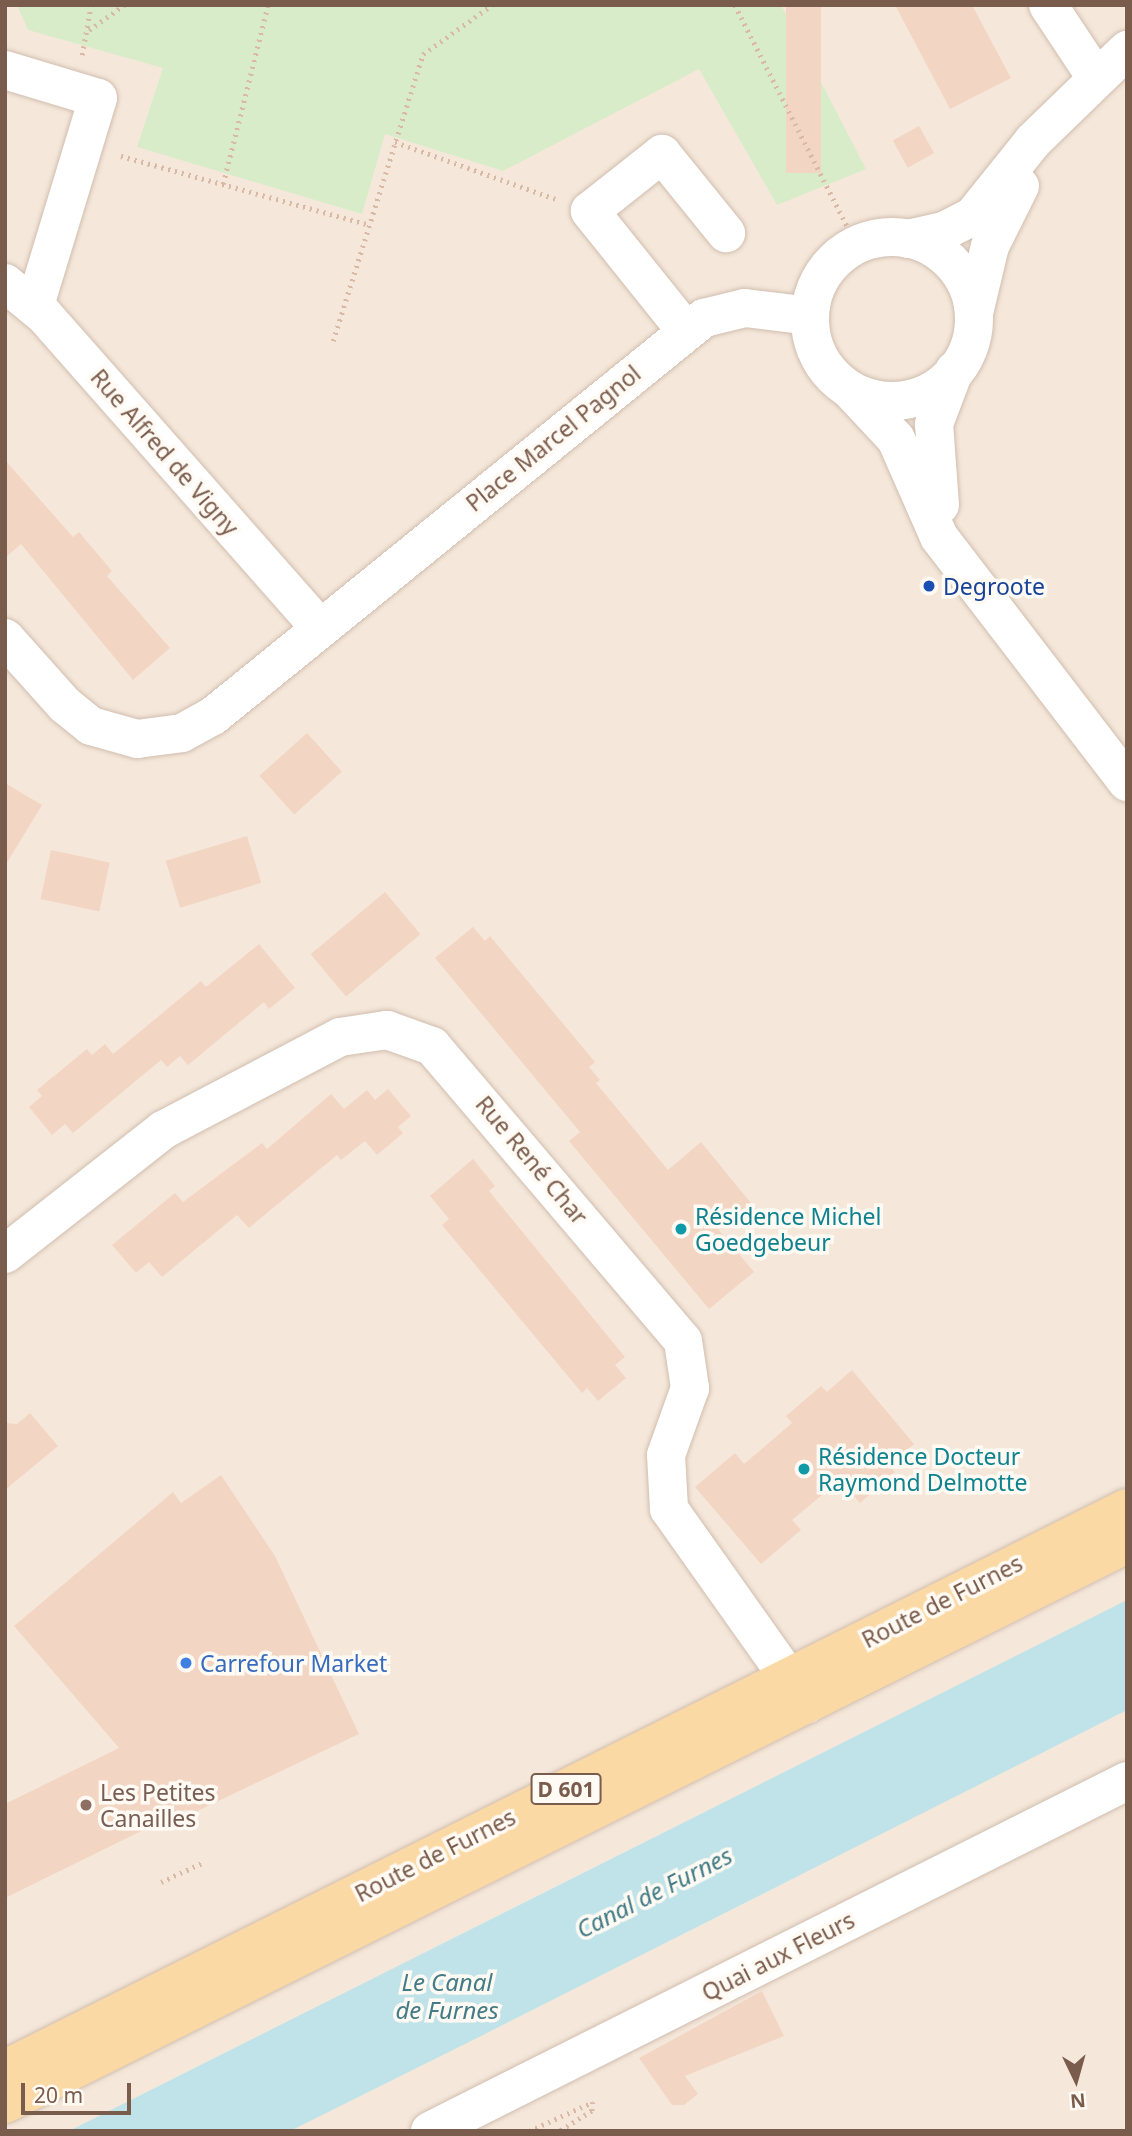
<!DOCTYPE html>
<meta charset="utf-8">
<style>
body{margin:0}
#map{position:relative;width:1132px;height:2136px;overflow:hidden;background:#fdf6ec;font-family:"Noto Sans",sans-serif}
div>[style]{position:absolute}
.residential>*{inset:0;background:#f5e8da;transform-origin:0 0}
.green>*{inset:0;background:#d8ecc9}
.water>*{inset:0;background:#bfe3e8}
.building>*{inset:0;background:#f3d5c3;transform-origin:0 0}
.path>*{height:4.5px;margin-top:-2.25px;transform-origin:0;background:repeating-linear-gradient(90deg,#d9b8a5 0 2px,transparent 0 7px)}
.roads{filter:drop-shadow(0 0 2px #d1beb0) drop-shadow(0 0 2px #d1beb0)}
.minor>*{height:38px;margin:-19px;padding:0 19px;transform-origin:19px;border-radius:19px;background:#fff}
.minor>.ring{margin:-19px;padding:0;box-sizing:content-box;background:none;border:38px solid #fff;border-radius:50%}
.major>*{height:38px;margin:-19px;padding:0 19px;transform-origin:19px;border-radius:19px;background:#fbd9a5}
.dots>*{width:19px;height:19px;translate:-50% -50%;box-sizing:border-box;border:4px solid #fffaf3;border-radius:50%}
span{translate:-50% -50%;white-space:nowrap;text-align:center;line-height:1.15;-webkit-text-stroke:7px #fffaf3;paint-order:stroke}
.shield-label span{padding:2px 5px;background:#fffaf3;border:2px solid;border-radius:5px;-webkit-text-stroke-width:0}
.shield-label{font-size:21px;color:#7a5c4d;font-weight:700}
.street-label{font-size:23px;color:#7a5c4d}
.transit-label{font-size:23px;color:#164399}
.left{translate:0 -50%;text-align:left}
.culture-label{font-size:23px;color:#0d838f}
.shop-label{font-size:23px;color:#366cbe}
.education-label{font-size:23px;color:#785e54}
.water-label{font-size:24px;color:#437c86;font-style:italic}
.frame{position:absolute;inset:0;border:7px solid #7a5c4d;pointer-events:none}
.north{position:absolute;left:1041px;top:2045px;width:70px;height:70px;-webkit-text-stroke:5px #fffaf3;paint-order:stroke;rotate:175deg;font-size:19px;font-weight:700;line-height:28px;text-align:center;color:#7a5c4d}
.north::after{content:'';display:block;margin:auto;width:24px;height:32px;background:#7a5c4d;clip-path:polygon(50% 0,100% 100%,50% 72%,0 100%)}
.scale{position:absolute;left:21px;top:2083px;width:110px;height:32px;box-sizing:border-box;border:4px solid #7a5c4d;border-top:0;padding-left:9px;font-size:21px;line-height:24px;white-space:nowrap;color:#7a5c4d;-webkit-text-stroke:5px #fffaf3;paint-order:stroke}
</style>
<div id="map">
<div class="residential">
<i style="left:5px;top:5px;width:1122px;height:2126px"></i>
</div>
<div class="green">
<i style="clip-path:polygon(17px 5px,781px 5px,866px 169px,777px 205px,699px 69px,503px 171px,385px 134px,362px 214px,137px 147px,163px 68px,28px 30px)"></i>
</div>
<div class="water">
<i style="clip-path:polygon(1127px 1600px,1127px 1710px,479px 2037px,290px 2131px,69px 2131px)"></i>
</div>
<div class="building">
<i style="left:786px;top:5px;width:35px;height:168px"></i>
<i style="clip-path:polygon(895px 5px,972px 5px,1011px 78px,950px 109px)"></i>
<i style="left:919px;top:126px;width:31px;height:30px;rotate:61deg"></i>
<i style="clip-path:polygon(5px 460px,73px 537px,79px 532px,112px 571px,107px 576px,170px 648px,133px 680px,21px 544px,5px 558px)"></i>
<i style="left:307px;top:733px;width:52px;height:64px;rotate:48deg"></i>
<i style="clip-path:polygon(5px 783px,42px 805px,5px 866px)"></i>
<i style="left:247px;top:836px;width:49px;height:85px;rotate:73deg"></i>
<i style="left:51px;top:850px;width:60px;height:50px;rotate:12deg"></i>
<i style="left:385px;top:892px;width:55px;height:97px;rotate:50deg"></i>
<i style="clip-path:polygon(473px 927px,485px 941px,490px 936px,595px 1062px,589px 1067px,600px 1080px,596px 1083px,668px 1170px,701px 1142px,751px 1203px,718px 1229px,754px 1272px,709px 1309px,569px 1141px,580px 1132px,435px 958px)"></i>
<i style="clip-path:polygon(259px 944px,295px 988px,269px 1009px,264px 1002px,188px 1065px,180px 1056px,167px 1067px,161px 1060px,73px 1133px,65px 1124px,52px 1135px,29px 1107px,42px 1096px,37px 1090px,87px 1049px,92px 1055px,105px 1044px,113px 1054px,201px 981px,206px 987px)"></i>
<i style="clip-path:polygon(388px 1089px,411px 1116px,398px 1127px,403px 1133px,377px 1155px,365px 1141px,341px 1160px,337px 1155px,249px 1228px,237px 1215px,162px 1277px,149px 1262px,136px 1273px,112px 1245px,175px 1193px,183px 1202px,262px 1143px,267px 1149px,331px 1094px,344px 1109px,367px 1090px,375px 1100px)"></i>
<i style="clip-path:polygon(473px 1159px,495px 1186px,489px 1191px,625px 1357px,615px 1365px,626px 1378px,598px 1401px,587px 1388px,582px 1393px,442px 1225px,449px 1219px,430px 1196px)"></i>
<i style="clip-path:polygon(852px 1370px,914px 1444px,889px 1466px,895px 1472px,860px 1503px,840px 1480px,792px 1520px,801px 1530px,761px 1564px,695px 1487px,735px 1453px,744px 1464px,792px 1423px,786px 1416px,821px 1386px,827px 1392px)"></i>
<i style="clip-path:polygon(30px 1413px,58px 1446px,5px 1490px,5px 1423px,17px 1424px)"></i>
<i style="clip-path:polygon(221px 1475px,275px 1556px,359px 1734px,191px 1814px,186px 1809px,5px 1898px,5px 1804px,119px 1748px,14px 1626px,173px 1492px,181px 1503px)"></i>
<i style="clip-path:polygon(762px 1991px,784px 2036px,685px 2076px,698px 2094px,684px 2105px,672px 2105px,639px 2058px)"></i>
</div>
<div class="path">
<i style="left:735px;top:5px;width:269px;rotate:63.1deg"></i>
<i style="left:89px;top:30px;width:43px;rotate:-35.5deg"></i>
<i style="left:82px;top:55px;width:51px;rotate:-79.8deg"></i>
<i style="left:395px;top:142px;width:171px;rotate:19.5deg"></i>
<i style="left:121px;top:156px;width:258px;rotate:15.5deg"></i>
<i style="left:223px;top:184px;width:185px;rotate:-75.9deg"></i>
<i style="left:333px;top:341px;width:301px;rotate:-72.6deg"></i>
<i style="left:423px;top:54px;width:85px;rotate:-35.4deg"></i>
<i style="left:161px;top:1882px;width:45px;rotate:-24.9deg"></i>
<i style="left:529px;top:2131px;width:70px;rotate:-24.4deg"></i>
<i style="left:593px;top:2102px;width:9px;rotate:96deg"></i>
<i style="left:592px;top:2111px;width:38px;rotate:148deg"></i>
</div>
<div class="roads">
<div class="minor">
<i style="left:1048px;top:5px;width:85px;rotate:56.5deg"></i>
<i style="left:5px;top:70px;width:97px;rotate:16.8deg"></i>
<i style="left:98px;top:98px;width:216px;rotate:106.9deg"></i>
<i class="ring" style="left:810px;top:237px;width:126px;height:126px"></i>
<i style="left:908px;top:239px;width:37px;rotate:-13deg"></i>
<i style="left:944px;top:231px;width:33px;rotate:-27deg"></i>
<i style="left:973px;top:216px;width:96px;rotate:-51.3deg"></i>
<i style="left:1033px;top:141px;width:131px;rotate:-44.1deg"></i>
<i style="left:5px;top:283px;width:50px;rotate:39.4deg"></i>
<i style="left:44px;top:315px;width:417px;rotate:48.6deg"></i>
<i style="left:974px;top:313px;width:69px;rotate:-76.6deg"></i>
<i style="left:990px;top:246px;width:67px;rotate:-63.4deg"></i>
<i style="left:686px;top:331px;width:154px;rotate:-128.7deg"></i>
<i style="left:590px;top:211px;width:92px;rotate:-38.4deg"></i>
<i style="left:662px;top:154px;width:102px;rotate:51deg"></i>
<i style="left:852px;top:392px;width:64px;rotate:46.9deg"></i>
<i style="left:896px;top:439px;width:107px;rotate:66.3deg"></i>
<i style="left:939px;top:537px;width:309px;rotate:52.5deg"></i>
<i style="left:940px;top:505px;width:81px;rotate:-94.2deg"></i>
<i style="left:934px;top:424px;width:57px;rotate:-69.3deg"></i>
<i style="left:5px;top:638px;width:90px;rotate:48.2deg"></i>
<i style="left:65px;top:705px;width:33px;rotate:39deg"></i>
<i style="left:91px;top:726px;width:48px;rotate:15.8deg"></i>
<i style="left:137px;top:739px;width:45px;rotate:-7.6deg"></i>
<i style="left:182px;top:733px;width:35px;rotate:-29deg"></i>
<i style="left:213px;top:716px;width:632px;rotate:-39.03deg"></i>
<i style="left:704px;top:318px;width:42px;rotate:-13.7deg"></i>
<i style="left:745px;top:308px;width:65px;rotate:7deg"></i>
<i style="left:5px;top:1254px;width:201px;rotate:-38.1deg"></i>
<i style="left:163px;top:1130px;width:200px;rotate:-27.7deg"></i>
<i style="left:340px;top:1037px;width:48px;rotate:-8.5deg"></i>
<i style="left:387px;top:1030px;width:48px;rotate:19.6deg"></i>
<i style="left:432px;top:1046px;width:387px;rotate:49.6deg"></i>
<i style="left:683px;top:1341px;width:48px;rotate:81.5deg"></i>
<i style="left:690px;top:1388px;width:71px;rotate:109.7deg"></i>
<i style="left:666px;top:1455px;width:54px;rotate:86.8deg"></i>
<i style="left:669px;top:1509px;width:239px;rotate:54.7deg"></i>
<i style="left:430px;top:2131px;width:780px;rotate:-26.66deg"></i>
</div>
<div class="major">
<i style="left:5px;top:2069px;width:1254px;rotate:-26.57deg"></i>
<i style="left:5px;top:2104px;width:1254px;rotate:-26.52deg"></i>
</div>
</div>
<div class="dots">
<i style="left:929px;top:586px;background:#1a4fb4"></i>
<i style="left:681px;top:1229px;background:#0f9aa8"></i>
<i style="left:804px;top:1469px;background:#0f9aa8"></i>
<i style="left:186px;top:1663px;background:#3f7fe0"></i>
<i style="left:86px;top:1805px;background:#8d6e63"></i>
</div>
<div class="shield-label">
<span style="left:566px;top:1789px">D 601</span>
</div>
<div class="street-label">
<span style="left:553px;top:438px;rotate:-39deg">Place Marcel Pagnol</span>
<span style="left:165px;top:452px;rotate:49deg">Rue Alfred de Vigny</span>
<span style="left:532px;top:1160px;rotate:50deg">Rue René Char</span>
<span style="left:942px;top:1601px;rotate:-27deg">Route de Furnes</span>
<span style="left:435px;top:1855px;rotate:-27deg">Route de Furnes</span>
<span style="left:778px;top:1956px;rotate:-27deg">Quai aux Fleurs</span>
</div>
<div class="transit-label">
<span class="left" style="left:943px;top:586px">Degroote</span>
</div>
<div class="culture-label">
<span class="left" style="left:695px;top:1229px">Résidence Michel<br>Goedgebeur</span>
<span class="left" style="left:818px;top:1469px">Résidence Docteur<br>Raymond Delmotte</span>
</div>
<div class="shop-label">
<span class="left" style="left:200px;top:1663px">Carrefour Market</span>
</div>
<div class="education-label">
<span class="left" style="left:100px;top:1805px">Les Petites<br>Canailles</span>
</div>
<div class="water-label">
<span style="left:654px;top:1892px;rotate:-27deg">Canal de Furnes</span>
<span style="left:447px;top:1996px">Le Canal<br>de Furnes</span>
</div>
<div class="frame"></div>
<div class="north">N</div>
<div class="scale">20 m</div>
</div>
